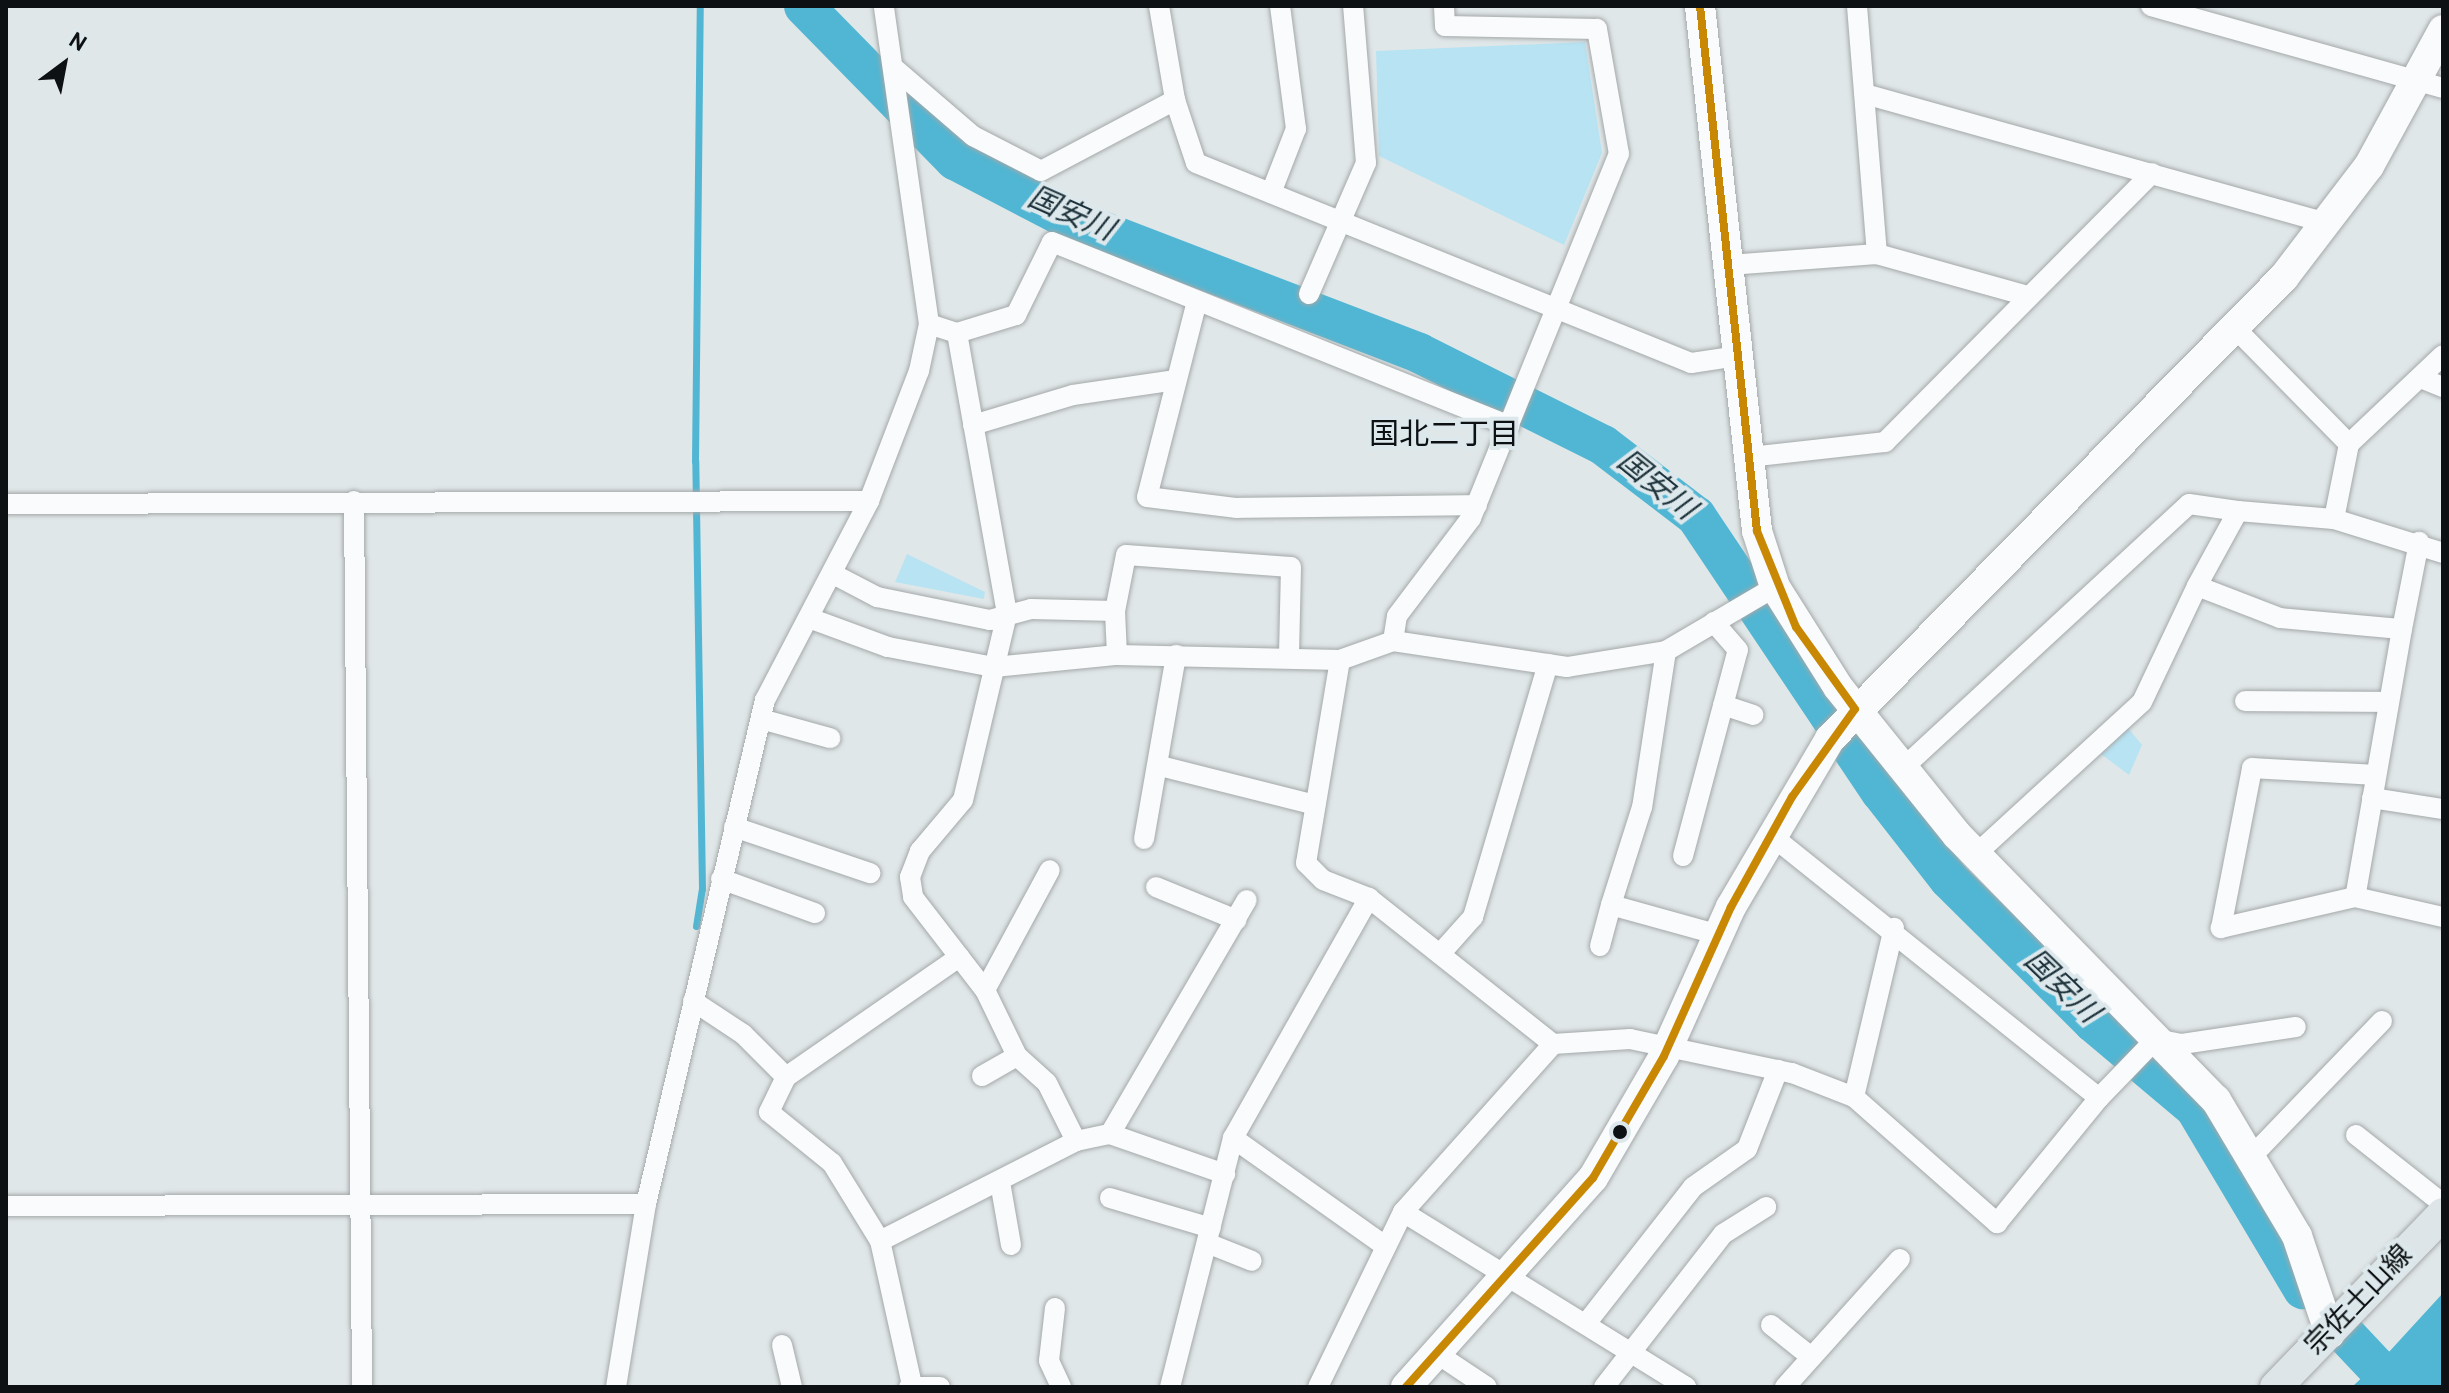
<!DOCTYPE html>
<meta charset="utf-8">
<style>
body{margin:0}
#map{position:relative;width:2449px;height:1393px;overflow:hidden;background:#e0e7e8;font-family:Overpass,"Noto Sans JP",sans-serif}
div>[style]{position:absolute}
.green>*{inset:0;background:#b8e3f3}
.water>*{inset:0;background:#51b6d3}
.stream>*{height:7px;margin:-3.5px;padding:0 3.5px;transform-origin:3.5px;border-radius:3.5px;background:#51b6d3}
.river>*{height:40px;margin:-20px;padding:0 20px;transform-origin:20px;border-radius:20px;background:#51b6d3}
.roads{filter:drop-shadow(0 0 2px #a4a8a9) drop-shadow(0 0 2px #a4a8a9)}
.street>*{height:20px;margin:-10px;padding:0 10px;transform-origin:10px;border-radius:10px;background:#fafbfc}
.secondary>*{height:30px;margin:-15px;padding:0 15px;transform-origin:15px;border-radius:15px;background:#fafbfc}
.primary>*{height:32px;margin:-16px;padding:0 16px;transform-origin:16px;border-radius:16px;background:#dde5e8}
.bus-1>*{height:8px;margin:-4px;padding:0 4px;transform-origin:4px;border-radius:4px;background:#c88804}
.dots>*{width:22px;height:22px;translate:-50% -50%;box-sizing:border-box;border:4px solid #dde8ec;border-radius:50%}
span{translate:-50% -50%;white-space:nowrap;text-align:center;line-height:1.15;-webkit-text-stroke:8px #dde8ec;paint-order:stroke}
.street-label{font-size:28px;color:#0d1113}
.water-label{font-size:30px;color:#1c3139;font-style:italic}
.neighbourhood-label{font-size:30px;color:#0d1113}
.frame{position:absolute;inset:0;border:8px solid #0d1113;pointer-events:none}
.north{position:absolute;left:24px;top:24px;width:80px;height:80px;-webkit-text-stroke:6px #dde8ec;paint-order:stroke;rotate:32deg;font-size:22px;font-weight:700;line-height:32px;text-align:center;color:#0d1113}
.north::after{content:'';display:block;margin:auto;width:28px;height:36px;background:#0d1113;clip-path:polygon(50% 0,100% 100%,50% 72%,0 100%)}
</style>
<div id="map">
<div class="green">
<i style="clip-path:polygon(1585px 42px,1602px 153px,1564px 245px,1379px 156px,1376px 51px)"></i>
<i style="clip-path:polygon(907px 554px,985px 592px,984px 599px,895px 582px)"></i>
<i style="clip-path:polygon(2128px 728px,2142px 745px,2129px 775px,2101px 754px)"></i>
</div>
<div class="water">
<i style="clip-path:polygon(2443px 1293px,2443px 1387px,2352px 1387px,2388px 1353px)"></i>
</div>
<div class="stream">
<i style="left:696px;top:926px;width:37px;rotate:-81deg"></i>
<i style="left:702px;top:889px;width:428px;rotate:-90.9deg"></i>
<i style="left:695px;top:461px;width:455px;rotate:-89.4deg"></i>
</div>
<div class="river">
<i style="left:804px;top:6px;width:216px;rotate:45.6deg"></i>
<i style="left:955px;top:160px;width:119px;rotate:27.6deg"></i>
<i style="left:1060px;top:215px;width:385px;rotate:21deg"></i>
<i style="left:1419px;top:353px;width:206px;rotate:26.6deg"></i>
<i style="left:1603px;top:445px;width:117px;rotate:37.4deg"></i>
<i style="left:1696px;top:516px;width:332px;rotate:56.2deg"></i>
<i style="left:1881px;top:792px;width:110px;rotate:52deg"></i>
<i style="left:1949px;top:879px;width:204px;rotate:44.8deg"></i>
<i style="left:2094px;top:1023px;width:132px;rotate:40.1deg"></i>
<i style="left:2195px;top:1108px;width:211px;rotate:59.2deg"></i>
<i style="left:2347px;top:1336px;width:70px;rotate:46.7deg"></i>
</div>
<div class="roads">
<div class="street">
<i style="left:1159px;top:6px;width:95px;rotate:80.3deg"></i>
<i style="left:1175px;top:100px;width:66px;rotate:71.6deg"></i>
<i style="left:1196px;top:163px;width:534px;rotate:22deg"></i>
<i style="left:1691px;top:363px;width:48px;rotate:-8.5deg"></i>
<i style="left:1857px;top:6px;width:249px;rotate:85.4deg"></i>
<i style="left:2151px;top:6px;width:303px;rotate:15.7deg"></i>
<i style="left:894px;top:68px;width:104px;rotate:40.7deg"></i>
<i style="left:973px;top:136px;width:76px;rotate:27.2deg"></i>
<i style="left:1041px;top:171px;width:152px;rotate:-27.9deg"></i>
<i style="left:1865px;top:94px;width:480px;rotate:15.6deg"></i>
<i style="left:1271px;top:193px;width:69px;rotate:-68.7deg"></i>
<i style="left:1296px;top:129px;width:124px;rotate:-97.4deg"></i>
<i style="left:1729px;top:265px;width:148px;rotate:-4.3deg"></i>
<i style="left:1877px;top:254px;width:156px;rotate:15.6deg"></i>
<i style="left:1309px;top:294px;width:143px;rotate:-66.5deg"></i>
<i style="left:1366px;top:163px;width:158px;rotate:-94.7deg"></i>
<i style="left:1197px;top:301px;width:202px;rotate:104.3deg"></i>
<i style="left:1147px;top:497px;width:91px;rotate:7deg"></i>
<i style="left:1237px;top:508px;width:240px;rotate:-0.7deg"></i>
<i style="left:929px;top:324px;width:29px;rotate:18deg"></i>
<i style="left:957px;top:333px;width:285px;rotate:79.9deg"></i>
<i style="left:1007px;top:614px;width:191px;rotate:103.3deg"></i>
<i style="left:963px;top:800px;width:67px;rotate:130.1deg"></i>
<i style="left:920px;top:851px;width:28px;rotate:111deg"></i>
<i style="left:910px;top:877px;width:20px;rotate:81deg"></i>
<i style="left:913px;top:897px;width:118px;rotate:52.3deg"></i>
<i style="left:985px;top:990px;width:136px;rotate:-61.6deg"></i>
<i style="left:2235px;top:328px;width:163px;rotate:45.5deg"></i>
<i style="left:2349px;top:444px;width:129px;rotate:-43.4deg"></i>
<i style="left:957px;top:333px;width:62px;rotate:-17deg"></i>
<i style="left:1016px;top:315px;width:81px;rotate:-63.7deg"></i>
<i style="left:1052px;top:242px;width:493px;rotate:21.9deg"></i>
<i style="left:2423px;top:379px;width:22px;rotate:22deg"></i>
<i style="left:973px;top:425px;width:104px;rotate:-16.7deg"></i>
<i style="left:1073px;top:395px;width:104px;rotate:-8.3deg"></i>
<i style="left:1749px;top:457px;width:137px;rotate:-6.3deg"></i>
<i style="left:1885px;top:442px;width:379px;rotate:-45.2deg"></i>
<i style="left:354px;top:501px;width:886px;rotate:89.48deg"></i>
<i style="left:6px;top:504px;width:863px;rotate:-0.2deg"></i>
<i style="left:2238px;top:511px;width:96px;rotate:4.8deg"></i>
<i style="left:2334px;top:519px;width:114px;rotate:17.3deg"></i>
<i style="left:2334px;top:519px;width:76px;rotate:-78.7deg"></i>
<i style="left:833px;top:574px;width:50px;rotate:27.6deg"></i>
<i style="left:877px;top:597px;width:115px;rotate:11.5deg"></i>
<i style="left:990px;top:620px;width:42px;rotate:-15deg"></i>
<i style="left:1031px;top:609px;width:84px;rotate:1.4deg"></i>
<i style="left:1115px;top:611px;width:44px;rotate:87.4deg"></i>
<i style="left:1117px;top:655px;width:223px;rotate:1.3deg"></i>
<i style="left:1340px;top:660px;width:56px;rotate:-19.7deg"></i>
<i style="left:1393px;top:641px;width:176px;rotate:8.5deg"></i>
<i style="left:1567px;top:667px;width:100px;rotate:-9.2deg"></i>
<i style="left:1666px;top:651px;width:126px;rotate:-30.4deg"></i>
<i style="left:1115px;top:611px;width:57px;rotate:-78.9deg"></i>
<i style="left:1126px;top:555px;width:165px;rotate:4.2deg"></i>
<i style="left:1291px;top:567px;width:91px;rotate:91.3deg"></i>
<i style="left:809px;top:618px;width:84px;rotate:20.2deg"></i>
<i style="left:888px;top:647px;width:108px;rotate:10.7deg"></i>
<i style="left:994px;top:667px;width:124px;rotate:-5.6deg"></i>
<i style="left:2402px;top:629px;width:89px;rotate:-78.9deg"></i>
<i style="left:1393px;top:641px;width:25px;rotate:-81deg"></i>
<i style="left:1397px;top:616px;width:123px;rotate:-52.9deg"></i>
<i style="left:1471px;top:518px;width:393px;rotate:-67.9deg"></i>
<i style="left:1619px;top:154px;width:127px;rotate:-100deg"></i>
<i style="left:1597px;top:29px;width:152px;rotate:-178.9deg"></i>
<i style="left:1445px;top:26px;width:20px;rotate:-93deg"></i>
<i style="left:1666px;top:651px;width:158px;rotate:98.7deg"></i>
<i style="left:1642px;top:807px;width:103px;rotate:107.6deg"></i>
<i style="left:1611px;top:905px;width:112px;rotate:15.5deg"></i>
<i style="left:2245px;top:701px;width:144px;rotate:0.4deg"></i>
<i style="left:1723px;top:705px;width:32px;rotate:18deg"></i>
<i style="left:761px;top:719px;width:72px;rotate:15.4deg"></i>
<i style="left:1160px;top:766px;width:160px;rotate:14.1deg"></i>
<i style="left:1903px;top:768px;width:389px;rotate:-42.7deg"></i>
<i style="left:2189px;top:504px;width:49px;rotate:8.1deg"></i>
<i style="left:2238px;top:511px;width:85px;rotate:118.7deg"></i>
<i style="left:2197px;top:586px;width:89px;rotate:21.1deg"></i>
<i style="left:2280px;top:618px;width:122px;rotate:5.2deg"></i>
<i style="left:2402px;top:629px;width:272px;rotate:99.9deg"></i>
<i style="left:2355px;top:897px;width:90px;rotate:12.8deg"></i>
<i style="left:2372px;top:798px;width:72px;rotate:8.8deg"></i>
<i style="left:734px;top:827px;width:144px;rotate:18.7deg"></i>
<i style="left:1144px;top:839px;width:187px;rotate:-80.1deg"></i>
<i style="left:1975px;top:855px;width:226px;rotate:-42.5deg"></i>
<i style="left:2142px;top:702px;width:128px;rotate:-64.6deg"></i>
<i style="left:1683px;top:856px;width:213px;rotate:-75.1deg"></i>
<i style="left:1738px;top:650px;width:37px;rotate:-131deg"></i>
<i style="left:721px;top:879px;width:100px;rotate:19.9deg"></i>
<i style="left:1156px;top:887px;width:87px;rotate:22.2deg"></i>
<i style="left:2355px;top:897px;width:138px;rotate:167deg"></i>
<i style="left:2221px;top:928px;width:163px;rotate:-79deg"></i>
<i style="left:2252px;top:768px;width:124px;rotate:3.2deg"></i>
<i style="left:1600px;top:946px;width:42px;rotate:-75deg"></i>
<i style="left:1440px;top:954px;width:50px;rotate:-48.3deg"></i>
<i style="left:1473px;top:917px;width:264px;rotate:-73.5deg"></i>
<i style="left:985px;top:990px;width:73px;rotate:64.1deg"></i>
<i style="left:1017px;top:1056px;width:40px;rotate:42deg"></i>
<i style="left:1047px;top:1083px;width:65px;rotate:63.4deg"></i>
<i style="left:693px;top:1001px;width:60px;rotate:33.4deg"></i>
<i style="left:743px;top:1034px;width:61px;rotate:45deg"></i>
<i style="left:786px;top:1077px;width:39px;rotate:116deg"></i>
<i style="left:769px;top:1112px;width:81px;rotate:39deg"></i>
<i style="left:832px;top:1163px;width:92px;rotate:58.4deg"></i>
<i style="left:1553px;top:1044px;width:77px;rotate:-3.7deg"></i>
<i style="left:1630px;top:1039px;width:166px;rotate:11.9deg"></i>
<i style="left:1792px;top:1073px;width:66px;rotate:21.2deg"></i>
<i style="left:1854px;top:1097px;width:191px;rotate:41.4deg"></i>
<i style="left:1997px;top:1223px;width:161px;rotate:-50.8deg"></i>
<i style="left:2099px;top:1098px;width:420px;rotate:-141.3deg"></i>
<i style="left:982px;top:1076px;width:40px;rotate:-29.7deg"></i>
<i style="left:786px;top:1077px;width:211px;rotate:-34.7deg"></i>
<i style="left:1854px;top:1097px;width:174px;rotate:-76.7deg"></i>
<i style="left:2099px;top:1098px;width:82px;rotate:-46deg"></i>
<i style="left:2156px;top:1039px;width:26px;rotate:11deg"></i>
<i style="left:2182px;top:1044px;width:115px;rotate:-8.5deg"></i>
<i style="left:1110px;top:1134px;width:122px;rotate:19.2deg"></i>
<i style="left:2356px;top:1135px;width:111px;rotate:38.4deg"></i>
<i style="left:1233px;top:1138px;width:186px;rotate:35.4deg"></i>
<i style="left:2253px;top:1155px;width:186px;rotate:-46.1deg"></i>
<i style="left:1000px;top:1182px;width:64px;rotate:80.1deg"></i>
<i style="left:1110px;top:1198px;width:105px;rotate:16.5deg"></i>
<i style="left:6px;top:1206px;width:640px;rotate:-0.18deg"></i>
<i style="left:1403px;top:1212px;width:333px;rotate:31.7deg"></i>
<i style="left:1207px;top:1243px;width:48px;rotate:21.8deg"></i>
<i style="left:1055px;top:1308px;width:53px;rotate:96.5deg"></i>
<i style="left:1049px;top:1361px;width:29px;rotate:65deg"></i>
<i style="left:1588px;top:1321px;width:170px;rotate:-51.9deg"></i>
<i style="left:1693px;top:1187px;width:66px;rotate:-35.1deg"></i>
<i style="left:1747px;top:1149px;width:85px;rotate:-68.6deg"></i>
<i style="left:1771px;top:1325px;width:50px;rotate:38.5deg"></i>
<i style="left:782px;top:1345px;width:43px;rotate:76.6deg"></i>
<i style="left:1436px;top:1353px;width:61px;rotate:33.7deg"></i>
<i style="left:912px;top:1385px;width:148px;rotate:-102.5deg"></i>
<i style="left:880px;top:1241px;width:220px;rotate:-27deg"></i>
<i style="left:1076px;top:1141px;width:35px;rotate:-12deg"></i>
<i style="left:1110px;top:1134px;width:271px;rotate:-59.7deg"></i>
<i style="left:616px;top:1387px;width:185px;rotate:-80.7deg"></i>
<i style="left:646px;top:1204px;width:518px;rotate:-76.72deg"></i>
<i style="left:765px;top:700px;width:225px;rotate:-62.4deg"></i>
<i style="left:869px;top:501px;width:139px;rotate:-69deg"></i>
<i style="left:919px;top:371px;width:48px;rotate:-78deg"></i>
<i style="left:929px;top:324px;width:321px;rotate:-98.1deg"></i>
<i style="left:909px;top:1387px;width:31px"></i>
<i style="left:1170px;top:1387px;width:257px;rotate:-75.8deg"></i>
<i style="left:1233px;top:1138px;width:276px;rotate:-60.5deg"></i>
<i style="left:1318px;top:1387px;width:195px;rotate:-64.1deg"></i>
<i style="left:1403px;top:1212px;width:225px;rotate:-48.2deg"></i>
<i style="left:1553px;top:1044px;width:235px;rotate:-141.6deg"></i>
<i style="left:1369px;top:898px;width:49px;rotate:-158.6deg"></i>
<i style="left:1323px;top:880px;width:24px;rotate:-135deg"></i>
<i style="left:1306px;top:863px;width:206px;rotate:-80.5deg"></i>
<i style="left:1604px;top:1387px;width:194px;rotate:-52.1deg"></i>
<i style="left:1723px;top:1234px;width:51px;rotate:-32.1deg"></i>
<i style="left:1785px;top:1387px;width:172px;rotate:-48.1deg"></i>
</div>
<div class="secondary">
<i style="left:1700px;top:6px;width:528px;rotate:83.8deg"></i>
<i style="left:1757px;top:531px;width:59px;rotate:72.2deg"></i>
<i style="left:1775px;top:587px;width:118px;rotate:57.8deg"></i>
<i style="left:1838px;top:687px;width:190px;rotate:51.2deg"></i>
<i style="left:1957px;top:835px;width:371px;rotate:45.7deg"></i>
<i style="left:2216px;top:1100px;width:158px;rotate:59.2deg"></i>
<i style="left:2297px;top:1236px;width:103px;rotate:71.4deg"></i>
<i style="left:1406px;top:1387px;width:280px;rotate:-48.2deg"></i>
<i style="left:1593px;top:1178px;width:141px;rotate:-59.8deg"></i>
<i style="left:1664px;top:1056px;width:163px;rotate:-65.8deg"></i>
<i style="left:1731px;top:907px;width:195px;rotate:-59.5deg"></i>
<i style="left:1830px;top:739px;width:648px;rotate:-45.5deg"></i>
<i style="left:2284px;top:277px;width:140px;rotate:-52.6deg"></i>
<i style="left:2369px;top:166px;width:155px;rotate:-61.4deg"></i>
</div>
<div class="primary">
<i style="left:2276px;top:1387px;width:240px;rotate:-46deg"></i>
</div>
</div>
<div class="bus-1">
<i style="left:1406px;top:1387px;width:280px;rotate:-48.2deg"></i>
<i style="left:1593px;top:1178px;width:141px;rotate:-59.8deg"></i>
<i style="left:1664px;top:1056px;width:163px;rotate:-65.8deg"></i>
<i style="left:1731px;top:907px;width:126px;rotate:-61deg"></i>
<i style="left:1792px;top:797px;width:108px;rotate:-54.4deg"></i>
<i style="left:1855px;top:709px;width:101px;rotate:-125.7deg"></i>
<i style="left:1796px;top:627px;width:104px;rotate:-112.1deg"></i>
<i style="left:1757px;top:531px;width:528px;rotate:-96.2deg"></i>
</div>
<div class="dots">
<i style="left:1620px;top:1132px;background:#0d1113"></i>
</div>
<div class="street-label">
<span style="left:2360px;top:1301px;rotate:-46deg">宗佐土山線</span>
</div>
<div class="water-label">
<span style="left:1070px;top:216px;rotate:24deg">国安川</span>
<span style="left:1655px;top:487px;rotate:39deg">国安川</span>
<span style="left:2060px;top:988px;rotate:44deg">国安川</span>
</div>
<div class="neighbourhood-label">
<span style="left:1444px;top:437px">国北二丁目</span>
</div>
<div class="frame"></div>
<div class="north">N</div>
</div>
